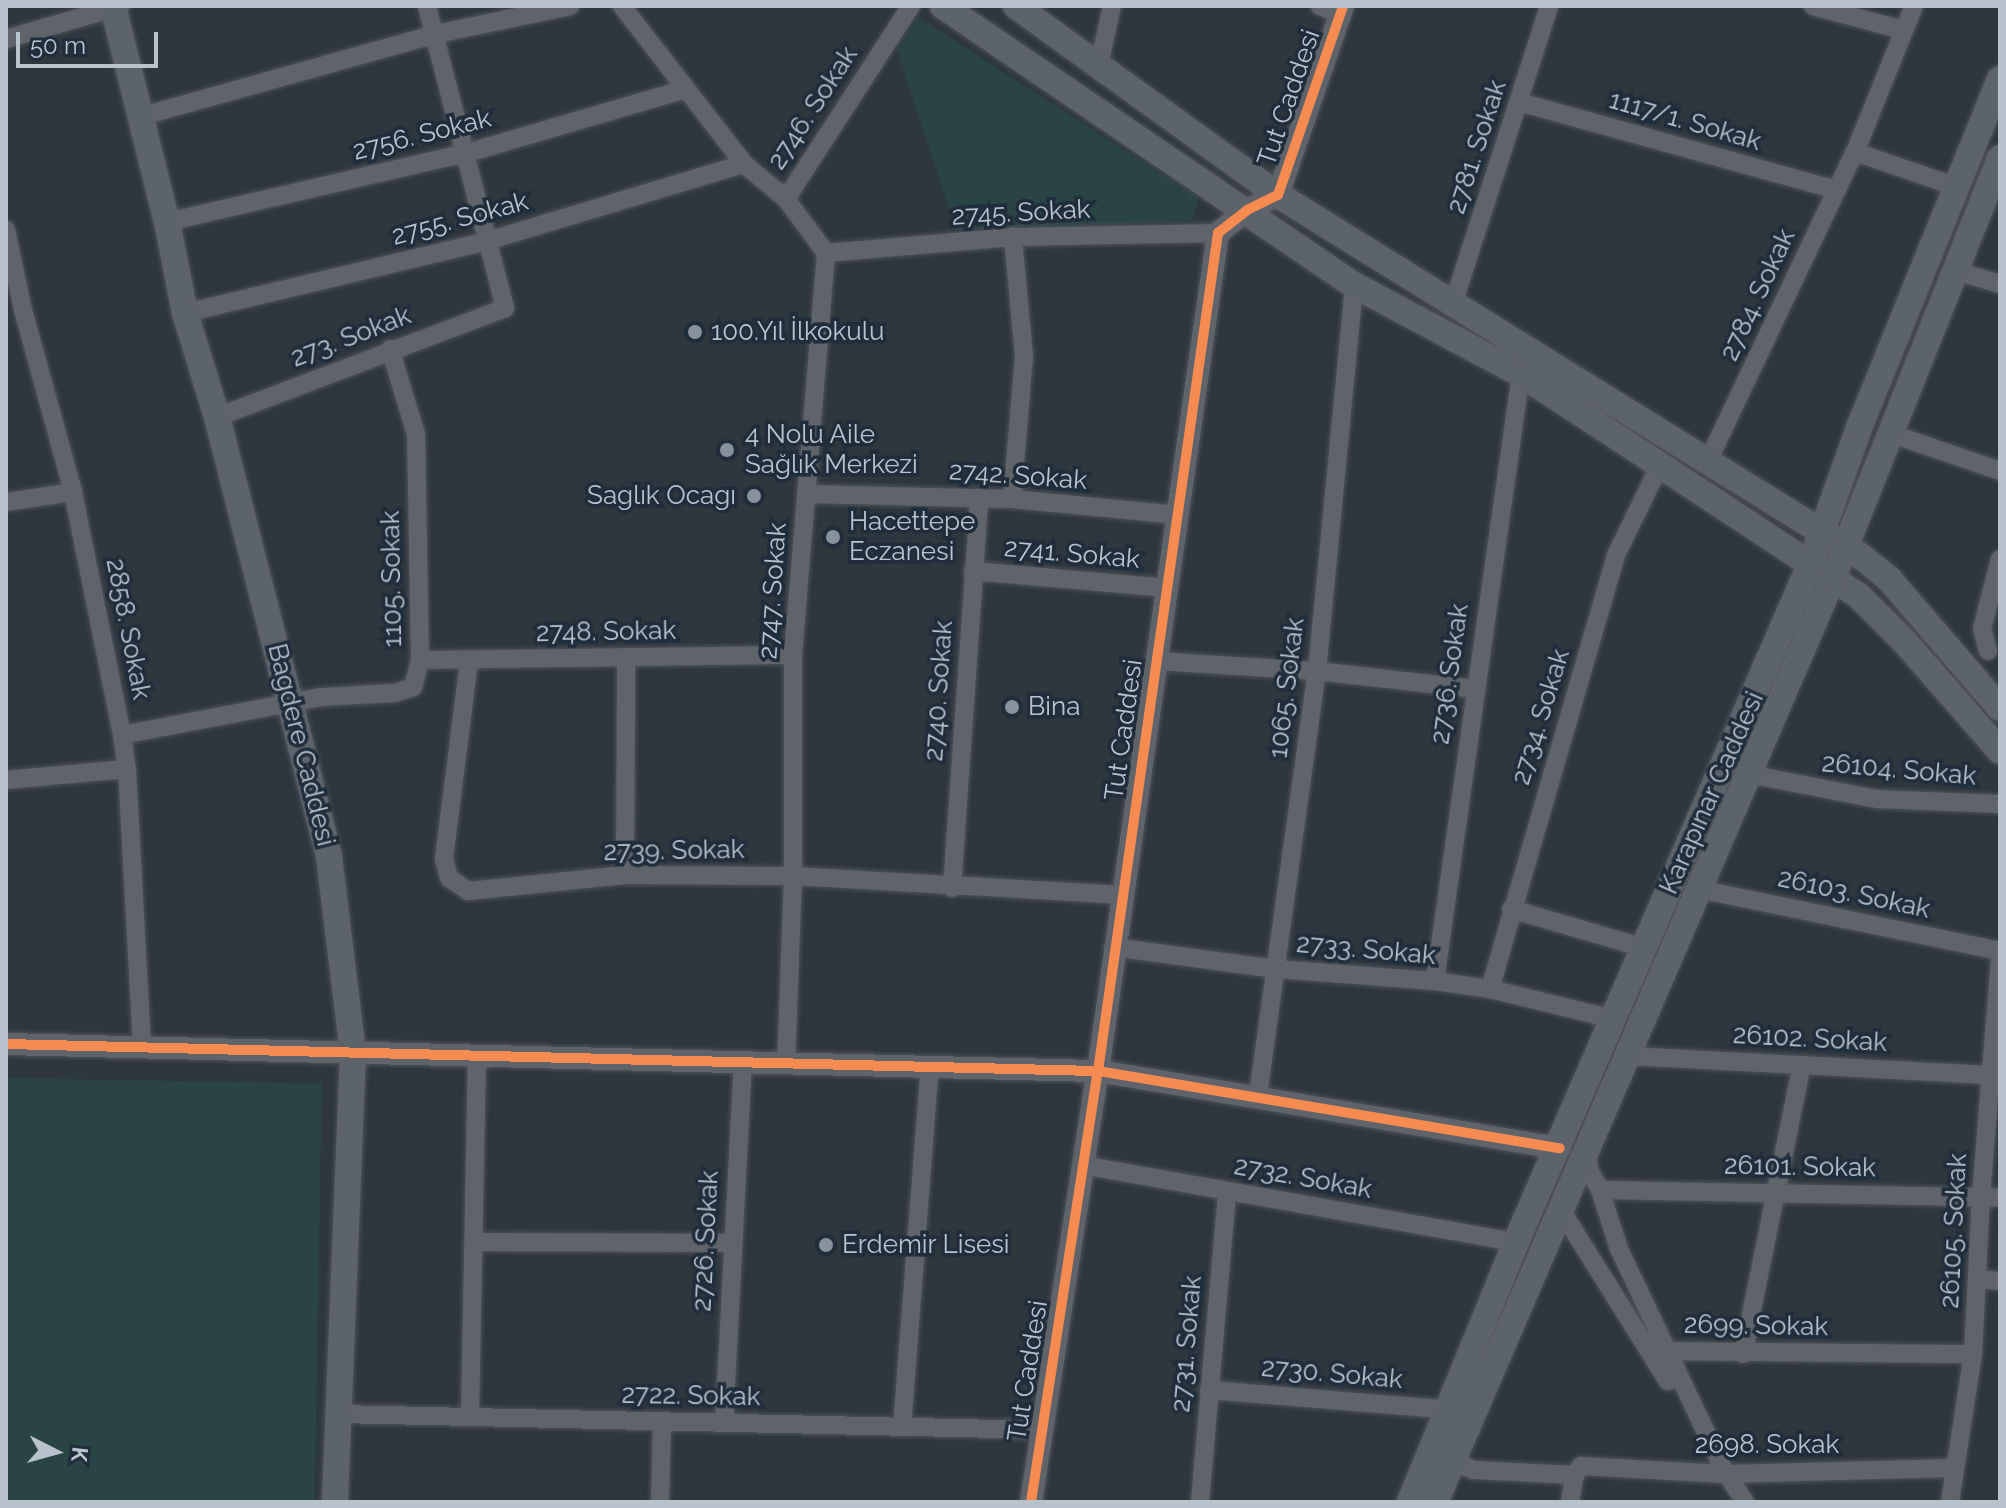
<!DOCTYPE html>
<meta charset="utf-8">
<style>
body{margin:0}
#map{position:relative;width:2006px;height:1508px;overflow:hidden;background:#2e363e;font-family:Raleway,sans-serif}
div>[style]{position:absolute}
.green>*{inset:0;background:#2a4345;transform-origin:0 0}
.roads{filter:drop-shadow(0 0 2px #4d5258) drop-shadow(0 0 2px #4d5258)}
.minor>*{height:18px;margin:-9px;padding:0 9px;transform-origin:9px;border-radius:9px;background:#5f646b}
.tertiary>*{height:22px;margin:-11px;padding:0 11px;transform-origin:11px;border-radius:11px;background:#5f646b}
.secondary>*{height:26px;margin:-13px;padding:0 13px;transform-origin:13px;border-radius:13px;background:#5d636a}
.cycleway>*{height:10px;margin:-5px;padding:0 5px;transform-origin:5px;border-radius:5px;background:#f68b52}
.dots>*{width:22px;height:22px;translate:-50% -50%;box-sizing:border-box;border:4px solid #202d3a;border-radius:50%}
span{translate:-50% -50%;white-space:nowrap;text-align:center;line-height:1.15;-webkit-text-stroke:7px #202d3a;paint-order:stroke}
.street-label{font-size:26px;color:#b9c3ce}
.poi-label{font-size:26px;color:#b9c3ce}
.left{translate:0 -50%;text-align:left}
.right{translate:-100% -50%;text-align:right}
.frame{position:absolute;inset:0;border:8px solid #b9c3ce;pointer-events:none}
.north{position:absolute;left:16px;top:1412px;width:80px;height:80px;-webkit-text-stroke:6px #202d3a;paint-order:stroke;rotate:96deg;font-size:22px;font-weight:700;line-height:32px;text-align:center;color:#b9c3ce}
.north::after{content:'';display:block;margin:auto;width:28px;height:36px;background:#b9c3ce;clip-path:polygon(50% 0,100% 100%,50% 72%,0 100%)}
.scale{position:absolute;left:16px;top:32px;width:142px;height:36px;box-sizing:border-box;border:4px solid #b9c3ce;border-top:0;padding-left:10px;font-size:24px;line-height:28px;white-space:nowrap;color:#b9c3ce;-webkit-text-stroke:6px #202d3a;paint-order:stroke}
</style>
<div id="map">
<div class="green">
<i style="clip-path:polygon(918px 17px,1199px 198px,1192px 221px,956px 230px,897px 49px)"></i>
<i style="left:6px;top:1078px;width:316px;height:424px;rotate:1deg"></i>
</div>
<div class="roads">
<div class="minor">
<i style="left:622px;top:6px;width:200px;rotate:52.3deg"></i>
<i style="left:744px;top:164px;width:55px;rotate:39.8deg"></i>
<i style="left:786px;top:199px;width:67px;rotate:53.5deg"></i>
<i style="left:826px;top:253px;width:403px;rotate:94.7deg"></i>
<i style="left:793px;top:655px;width:221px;rotate:90deg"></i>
<i style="left:793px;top:876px;width:188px;rotate:92.1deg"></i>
<i style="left:1320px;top:6px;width:22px;rotate:21deg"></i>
<i style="left:1813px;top:6px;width:93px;rotate:14.9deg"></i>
<i style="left:6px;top:39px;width:119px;rotate:-16.1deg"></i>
<i style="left:1099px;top:65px;width:60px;rotate:-77.6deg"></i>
<i style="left:1519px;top:102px;width:330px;rotate:15.5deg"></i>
<i style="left:139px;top:117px;width:308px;rotate:-15.6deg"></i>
<i style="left:436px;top:34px;width:137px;rotate:-11.8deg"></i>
<i style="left:1855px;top:152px;width:108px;rotate:18.9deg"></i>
<i style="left:786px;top:199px;width:230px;rotate:-57.1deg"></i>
<i style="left:167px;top:222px;width:308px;rotate:-13deg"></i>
<i style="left:467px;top:153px;width:228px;rotate:-16.3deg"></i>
<i style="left:6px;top:230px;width:82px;rotate:78deg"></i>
<i style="left:23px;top:310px;width:189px;rotate:74.6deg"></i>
<i style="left:73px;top:492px;width:248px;rotate:78.6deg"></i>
<i style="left:122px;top:735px;width:34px;rotate:82deg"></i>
<i style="left:127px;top:769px;width:279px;rotate:86.9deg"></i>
<i style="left:826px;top:253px;width:188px;rotate:-4.9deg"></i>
<i style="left:1013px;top:237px;width:205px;rotate:-1.1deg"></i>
<i style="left:1956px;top:271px;width:46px;rotate:16.5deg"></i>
<i style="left:1453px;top:304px;width:313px;rotate:-72.1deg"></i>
<i style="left:185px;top:313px;width:310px;rotate:-13.4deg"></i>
<i style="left:487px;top:241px;width:268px;rotate:-16.7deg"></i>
<i style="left:217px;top:417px;width:308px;rotate:-20.7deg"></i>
<i style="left:505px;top:308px;width:312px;rotate:-104.5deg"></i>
<i style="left:1889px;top:433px;width:117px;rotate:18.9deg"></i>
<i style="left:1708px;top:461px;width:342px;rotate:-64.6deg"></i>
<i style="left:1855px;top:152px;width:157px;rotate:-68deg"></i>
<i style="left:807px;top:494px;width:205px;rotate:1.4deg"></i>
<i style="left:1012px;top:499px;width:167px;rotate:5.5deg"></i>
<i style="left:1012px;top:499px;width:144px;rotate:-85.2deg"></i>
<i style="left:1024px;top:356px;width:120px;rotate:-95.3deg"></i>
<i style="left:6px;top:502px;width:68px;rotate:-8.5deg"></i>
<i style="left:973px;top:571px;width:195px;rotate:5deg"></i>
<i style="left:1988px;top:651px;width:23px;rotate:-105deg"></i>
<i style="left:1982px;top:629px;width:72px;rotate:-75.6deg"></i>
<i style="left:420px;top:660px;width:373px;rotate:-0.8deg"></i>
<i style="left:469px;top:661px;width:200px;rotate:97.2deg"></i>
<i style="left:444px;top:859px;width:20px;rotate:75deg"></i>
<i style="left:449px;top:878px;width:23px;rotate:34deg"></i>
<i style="left:468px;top:891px;width:158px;rotate:-5.8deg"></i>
<i style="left:625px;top:875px;width:168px;rotate:0.3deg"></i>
<i style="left:793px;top:876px;width:330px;rotate:3.3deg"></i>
<i style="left:1156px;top:661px;width:161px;rotate:3.6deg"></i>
<i style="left:1317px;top:671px;width:158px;rotate:6.5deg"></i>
<i style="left:122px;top:735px;width:203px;rotate:-10.8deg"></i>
<i style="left:321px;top:697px;width:74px;rotate:-3.1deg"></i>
<i style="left:395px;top:693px;width:19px;rotate:-18deg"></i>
<i style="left:413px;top:687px;width:28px;rotate:-75deg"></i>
<i style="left:420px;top:660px;width:226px;rotate:-91deg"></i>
<i style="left:416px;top:434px;width:89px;rotate:-107deg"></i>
<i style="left:1748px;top:774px;width:131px;rotate:11deg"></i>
<i style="left:1877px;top:799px;width:123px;rotate:2.3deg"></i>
<i style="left:6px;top:780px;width:121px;rotate:-5.2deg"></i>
<i style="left:625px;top:875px;width:218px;rotate:-89.7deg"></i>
<i style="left:952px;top:888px;width:391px;rotate:-86deg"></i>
<i style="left:1698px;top:889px;width:308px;rotate:11.6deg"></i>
<i style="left:1511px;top:909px;width:139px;rotate:16.3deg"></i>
<i style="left:1113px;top:947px;width:164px;rotate:7.7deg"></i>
<i style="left:1276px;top:969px;width:159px;rotate:4.3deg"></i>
<i style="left:1435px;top:981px;width:56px;rotate:8.3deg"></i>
<i style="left:1490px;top:989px;width:127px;rotate:13.7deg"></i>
<i style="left:1435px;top:981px;width:613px;rotate:-81.94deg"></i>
<i style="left:1490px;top:989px;width:454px;rotate:-73.8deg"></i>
<i style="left:1617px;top:553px;width:98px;rotate:-64deg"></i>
<i style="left:1628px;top:1056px;width:362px;rotate:3deg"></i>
<i style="left:1258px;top:1095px;width:428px;rotate:-82.1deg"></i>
<i style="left:1317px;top:671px;width:388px;rotate:-84.5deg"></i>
<i style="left:1587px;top:1152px;width:18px;rotate:84deg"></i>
<i style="left:1589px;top:1170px;width:23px;rotate:61deg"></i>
<i style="left:1600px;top:1190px;width:62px;rotate:72.1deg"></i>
<i style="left:1619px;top:1249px;width:249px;rotate:64.6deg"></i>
<i style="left:1082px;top:1165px;width:441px;rotate:10.1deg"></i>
<i style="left:1600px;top:1190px;width:400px;rotate:1.1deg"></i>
<i style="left:1561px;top:1210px;width:202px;rotate:58deg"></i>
<i style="left:474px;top:1242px;width:257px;rotate:0.2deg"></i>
<i style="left:1977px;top:1279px;width:23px;rotate:5deg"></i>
<i style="left:1664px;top:1351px;width:309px;rotate:0.6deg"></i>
<i style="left:1743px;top:1354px;width:295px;rotate:-78.5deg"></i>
<i style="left:1209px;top:1390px;width:242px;rotate:4.7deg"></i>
<i style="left:339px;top:1414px;width:703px;rotate:1.3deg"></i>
<i style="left:470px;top:1417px;width:360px;rotate:-88.9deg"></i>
<i style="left:724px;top:1423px;width:361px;rotate:-87deg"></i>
<i style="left:902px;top:1427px;width:361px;rotate:-85.6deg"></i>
<i style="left:1453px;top:1462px;width:22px;rotate:21deg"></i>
<i style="left:1474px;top:1470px;width:101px;rotate:2.8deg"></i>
<i style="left:1722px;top:1467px;width:42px;rotate:56.7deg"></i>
<i style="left:660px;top:1502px;width:81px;rotate:-88.6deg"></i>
<i style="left:1200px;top:1502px;width:312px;rotate:-85deg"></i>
<i style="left:1570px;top:1502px;width:27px;rotate:-80deg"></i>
<i style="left:1575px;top:1475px;width:11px;rotate:-56deg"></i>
<i style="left:1581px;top:1466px;width:145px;rotate:3.2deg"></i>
<i style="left:1726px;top:1474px;width:228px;rotate:-1.5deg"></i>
<i style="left:1950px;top:1502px;width:150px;rotate:-81.2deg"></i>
<i style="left:1973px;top:1354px;width:158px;rotate:-87.1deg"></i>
<i style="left:1981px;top:1196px;width:235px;rotate:-85.4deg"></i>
</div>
<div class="tertiary">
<i style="left:6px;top:1044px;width:1092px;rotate:1.42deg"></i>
<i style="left:1098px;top:1071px;width:468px;rotate:9.5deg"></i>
<i style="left:1031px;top:1502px;width:436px;rotate:-81.2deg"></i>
<i style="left:1098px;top:1071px;width:847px;rotate:-81.85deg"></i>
<i style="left:1218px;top:233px;width:37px;rotate:-38deg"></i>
<i style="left:1247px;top:210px;width:34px;rotate:-26deg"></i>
<i style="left:1278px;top:195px;width:200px;rotate:-71deg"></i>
</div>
<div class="secondary">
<i style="left:113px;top:6px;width:223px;rotate:76deg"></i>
<i style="left:167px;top:222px;width:93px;rotate:78.8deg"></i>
<i style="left:185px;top:313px;width:109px;rotate:72.9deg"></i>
<i style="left:217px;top:417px;width:454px;rotate:75.7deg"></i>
<i style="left:329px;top:857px;width:196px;rotate:83deg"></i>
<i style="left:353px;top:1052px;width:450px;rotate:92.3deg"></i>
<i style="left:943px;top:6px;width:497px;rotate:34.2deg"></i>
<i style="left:1354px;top:285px;width:189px;rotate:28.1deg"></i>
<i style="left:1521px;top:374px;width:403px;rotate:33.3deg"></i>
<i style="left:1858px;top:595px;width:65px;rotate:45deg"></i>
<i style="left:1904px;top:641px;width:146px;rotate:48.9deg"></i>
<i style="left:1016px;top:6px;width:323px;rotate:35.8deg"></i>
<i style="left:1278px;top:195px;width:687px;rotate:31.79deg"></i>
<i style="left:1862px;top:557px;width:35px;rotate:39deg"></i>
<i style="left:1889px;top:579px;width:170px;rotate:49.3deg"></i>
<i style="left:1410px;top:1502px;width:281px;rotate:-67.8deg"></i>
<i style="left:1516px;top:1242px;width:738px;rotate:-66.53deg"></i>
<i style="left:1810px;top:565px;width:145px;rotate:-70.3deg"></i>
<i style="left:1859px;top:428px;width:376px;rotate:-68deg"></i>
<i style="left:1435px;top:1502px;width:1006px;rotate:-66.7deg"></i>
<i style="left:1833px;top:578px;width:452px;rotate:-68.3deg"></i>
</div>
</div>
<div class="cycleway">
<i style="left:6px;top:1044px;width:1092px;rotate:1.42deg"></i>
<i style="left:1098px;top:1071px;width:468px;rotate:9.5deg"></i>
<i style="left:1031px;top:1502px;width:436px;rotate:-81.2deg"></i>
<i style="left:1098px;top:1071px;width:847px;rotate:-81.85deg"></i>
<i style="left:1218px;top:233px;width:37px;rotate:-38deg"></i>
<i style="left:1247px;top:210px;width:34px;rotate:-26deg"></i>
<i style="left:1278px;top:195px;width:200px;rotate:-71deg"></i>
</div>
<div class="dots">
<i style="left:695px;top:332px;background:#88929c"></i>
<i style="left:727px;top:450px;background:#88929c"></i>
<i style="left:754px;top:496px;background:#88929c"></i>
<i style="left:833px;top:537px;background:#88929c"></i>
<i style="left:1012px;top:707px;background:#88929c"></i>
<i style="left:826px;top:1245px;background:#88929c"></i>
</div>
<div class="street-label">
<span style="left:1289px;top:98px;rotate:-71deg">Tut Caddesi</span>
<span style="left:813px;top:108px;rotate:-57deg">2746. Sokak</span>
<span style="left:1685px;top:121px;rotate:16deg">1117/1. Sokak</span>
<span style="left:422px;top:135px;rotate:-14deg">2756. Sokak</span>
<span style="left:1477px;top:147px;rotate:-72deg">2781. Sokak</span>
<span style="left:1021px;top:213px;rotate:-3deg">2745. Sokak</span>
<span style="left:460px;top:219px;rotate:-15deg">2755. Sokak</span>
<span style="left:1758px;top:295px;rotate:-65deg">2784. Sokak</span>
<span style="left:351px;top:337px;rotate:-21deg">273. Sokak</span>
<span style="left:1018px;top:476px;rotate:4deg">2742. Sokak</span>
<span style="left:1072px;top:554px;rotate:5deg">2741. Sokak</span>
<span style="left:392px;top:579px;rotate:-91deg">1105. Sokak</span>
<span style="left:773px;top:591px;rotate:-86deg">2747. Sokak</span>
<span style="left:128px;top:629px;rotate:79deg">2858. Sokak</span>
<span style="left:606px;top:632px;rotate:-1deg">2748. Sokak</span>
<span style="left:1450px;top:674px;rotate:-82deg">2736. Sokak</span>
<span style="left:1287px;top:688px;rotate:-83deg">1065. Sokak</span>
<span style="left:939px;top:691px;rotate:-86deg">2740. Sokak</span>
<span style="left:1541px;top:717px;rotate:-73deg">2734. Sokak</span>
<span style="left:1124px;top:730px;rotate:-82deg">Tut Caddesi</span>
<span style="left:301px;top:745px;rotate:76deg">Bagdere Caddesi</span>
<span style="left:1899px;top:770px;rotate:5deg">26104. Sokak</span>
<span style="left:1712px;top:793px;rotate:-66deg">Karapınar Caddesi</span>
<span style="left:674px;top:851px;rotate:-1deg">2739. Sokak</span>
<span style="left:1854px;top:894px;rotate:12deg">26103. Sokak</span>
<span style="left:1366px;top:950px;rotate:5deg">2733. Sokak</span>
<span style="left:1810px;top:1039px;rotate:3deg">26102. Sokak</span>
<span style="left:1800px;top:1167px;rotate:1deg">26101. Sokak</span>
<span style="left:1303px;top:1178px;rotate:10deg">2732. Sokak</span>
<span style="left:1954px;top:1231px;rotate:-87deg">26105. Sokak</span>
<span style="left:706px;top:1241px;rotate:-87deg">2726. Sokak</span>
<span style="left:1756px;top:1326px;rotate:1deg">2699. Sokak</span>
<span style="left:1187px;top:1344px;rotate:-85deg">2731. Sokak</span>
<span style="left:1028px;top:1371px;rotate:-81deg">Tut Caddesi</span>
<span style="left:1332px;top:1374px;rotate:5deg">2730. Sokak</span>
<span style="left:691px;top:1396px;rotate:1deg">2722. Sokak</span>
<span style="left:1767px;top:1445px">2698. Sokak</span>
</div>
<div class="poi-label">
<span class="left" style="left:711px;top:332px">100.Yıl İlkokulu</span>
<span class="left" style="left:745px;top:450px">4 Nolu Aile<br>Sağlık Merkezi</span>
<span class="right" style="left:736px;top:496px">Saglık Ocagı</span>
<span class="left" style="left:849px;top:537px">Hacettepe<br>Eczanesi</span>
<span class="left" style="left:1028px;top:707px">Bina</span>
<span class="left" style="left:842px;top:1245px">Erdemir Lisesi</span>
</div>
<div class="frame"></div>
<div class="north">K</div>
<div class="scale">50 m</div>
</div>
